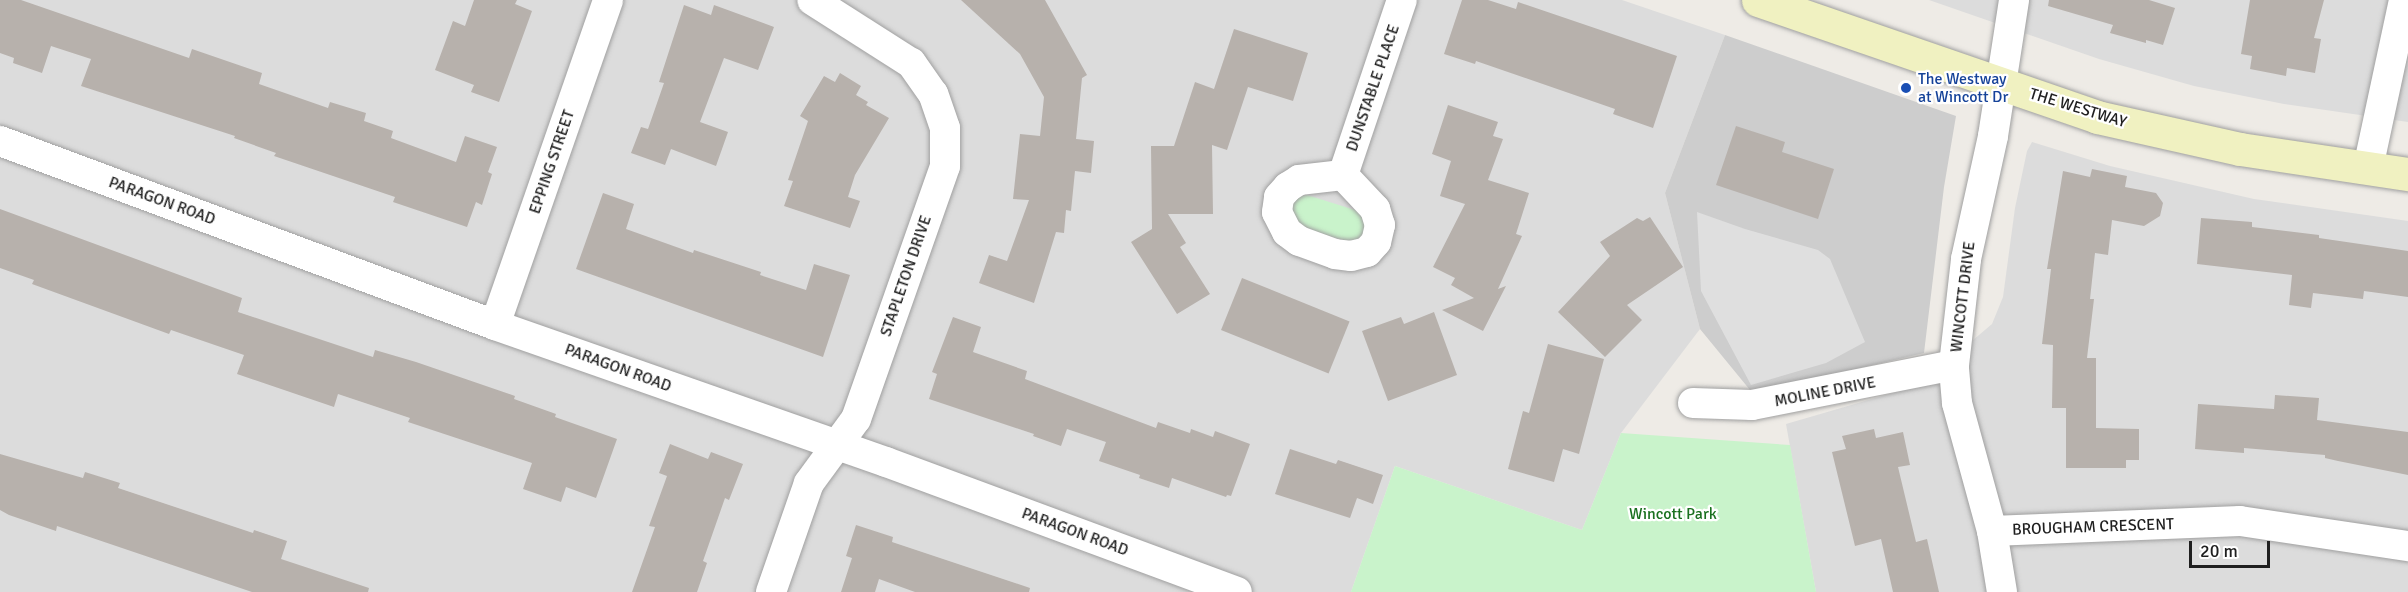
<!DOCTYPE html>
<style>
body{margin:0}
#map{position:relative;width:2408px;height:592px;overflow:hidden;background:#eeebe6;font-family:Signika,sans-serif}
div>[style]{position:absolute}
.residential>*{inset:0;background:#dcdcdc}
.religious>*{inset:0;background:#cdcdcd}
.park>*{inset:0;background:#c9f3cb}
.parking>*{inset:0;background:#dfdfdf}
.building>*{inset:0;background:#b7b1ac;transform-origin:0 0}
.roads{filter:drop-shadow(0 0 2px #a0a0a0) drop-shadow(0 0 2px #a0a0a0)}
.minor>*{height:30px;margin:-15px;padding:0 15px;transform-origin:15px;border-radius:15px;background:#fff}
.secondary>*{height:33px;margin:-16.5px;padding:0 16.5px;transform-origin:16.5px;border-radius:16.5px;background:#f0f1c1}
.dots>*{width:16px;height:16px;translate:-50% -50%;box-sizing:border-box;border:3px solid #fff;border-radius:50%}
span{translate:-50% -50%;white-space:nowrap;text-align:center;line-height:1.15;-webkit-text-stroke:4.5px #fff;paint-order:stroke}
.transit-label{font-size:16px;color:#164399}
.left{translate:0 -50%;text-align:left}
.street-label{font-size:16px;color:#1f1f1f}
.park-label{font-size:16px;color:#1a701f}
.scale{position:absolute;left:2189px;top:541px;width:81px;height:27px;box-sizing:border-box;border:3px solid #1f1f1f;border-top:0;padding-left:8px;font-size:18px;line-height:21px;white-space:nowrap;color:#1f1f1f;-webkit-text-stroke:4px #fff;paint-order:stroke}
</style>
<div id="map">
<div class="residential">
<i style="clip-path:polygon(0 0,1622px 0,1725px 35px,1665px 193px,1700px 329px,1621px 433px,1582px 530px,1395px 466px,1351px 592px,0 592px)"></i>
<i style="clip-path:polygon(1929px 0,2408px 0,2408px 122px,2284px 104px,2194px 86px,2099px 59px)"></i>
<i style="clip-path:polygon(2032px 142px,2110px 166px,2254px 199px,2408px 221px,2408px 592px,1816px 592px,1786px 424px,1920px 385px,1992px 324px,2003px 297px,2015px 208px,2027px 151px)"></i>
</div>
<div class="religious">
<i style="clip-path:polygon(1725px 35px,1956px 116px,1944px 187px,1924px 353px,1767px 390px,1750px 390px,1700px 329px,1665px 193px)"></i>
</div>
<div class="park">
<i style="clip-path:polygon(1307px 195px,1355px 210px,1364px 215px,1367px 224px,1361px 240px,1346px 241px,1299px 227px,1289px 213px,1293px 203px,1298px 197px)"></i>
<i style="clip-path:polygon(1621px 433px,1790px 445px,1816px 592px,1351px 592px,1395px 466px,1582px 530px)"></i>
</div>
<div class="parking">
<i style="clip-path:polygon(1697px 212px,1745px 229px,1818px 250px,1830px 259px,1865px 342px,1826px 363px,1751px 385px,1701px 291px)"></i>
</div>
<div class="building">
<i style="clip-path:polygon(0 0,21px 0,189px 58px,192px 49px,262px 73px,259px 84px,328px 108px,330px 102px,366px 113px,364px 121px,393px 131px,391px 138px,456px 162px,465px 136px,497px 147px,488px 172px,492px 174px,482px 205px,476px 202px,467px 227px,393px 202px,395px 197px,274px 156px,276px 153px,234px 138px,235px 136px,81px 86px,91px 59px,51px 46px,42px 73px,13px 63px,14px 58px,0 53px)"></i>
<i style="clip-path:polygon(474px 0,517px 0,515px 4px,532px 11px,499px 102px,471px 92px,474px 85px,435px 70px,453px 21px,465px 26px)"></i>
<i style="clip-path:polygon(961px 0,1045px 0,1087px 75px,1082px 78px,1076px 139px,1094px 141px,1091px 173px,1075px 171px,1071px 211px,1066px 210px,1064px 233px,1056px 232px,1034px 303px,979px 283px,989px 255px,1007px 261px,1029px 200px,1013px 199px,1020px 134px,1040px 136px,1044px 97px,1020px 54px)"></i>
<i style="clip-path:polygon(1462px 0,1488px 0,1516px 9px,1518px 2px,1677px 56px,1653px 128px,1613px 114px,1615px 109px,1476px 61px,1475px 64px,1444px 54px)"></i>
<i style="clip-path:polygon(2049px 0,2149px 0,2175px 8px,2163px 45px,2146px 40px,2146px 43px,2110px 33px,2113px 25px,2048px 6px)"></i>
<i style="clip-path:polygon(2250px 0,2324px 0,2314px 38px,2321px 39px,2315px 73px,2287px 68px,2286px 76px,2250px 69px,2252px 56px,2241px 54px)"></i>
<i style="clip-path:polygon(684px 5px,711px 15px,714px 5px,774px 27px,758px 70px,724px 58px,700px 122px,728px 132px,716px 166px,671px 149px,665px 165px,631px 153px,641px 127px,648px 129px,664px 83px,659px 82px)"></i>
<i style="clip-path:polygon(1234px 29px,1308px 53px,1293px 101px,1248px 87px,1227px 150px,1212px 145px,1213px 214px,1168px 214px,1186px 243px,1180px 247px,1210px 294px,1177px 314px,1131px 242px,1152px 229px,1151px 146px,1174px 146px,1195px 82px,1214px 89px)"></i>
<i style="clip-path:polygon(840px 73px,861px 86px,856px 95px,868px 102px,866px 105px,889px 118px,855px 175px,848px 197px,860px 201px,850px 228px,784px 206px,793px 181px,788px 180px,808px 121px,800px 116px,824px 76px,835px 82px)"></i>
<i style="clip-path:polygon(1448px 105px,1498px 122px,1493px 136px,1503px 139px,1488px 180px,1529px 193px,1516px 234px,1522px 236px,1498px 289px,1506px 286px,1483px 331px,1442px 310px,1474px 298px,1451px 285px,1455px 278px,1433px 267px,1465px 204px,1440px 196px,1451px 161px,1432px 154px)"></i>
<i style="clip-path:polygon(1736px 126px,1785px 142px,1782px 152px,1834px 169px,1818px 219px,1716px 185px)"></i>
<i style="clip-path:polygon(2092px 169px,2127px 176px,2125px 187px,2156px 193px,2163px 203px,2160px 216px,2144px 226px,2112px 220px,2108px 255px,2095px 253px,2090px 299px,2094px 299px,2087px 358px,2096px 358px,2096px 428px,2139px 429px,2139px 460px,2126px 460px,2126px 468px,2066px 468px,2066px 408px,2052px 408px,2053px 345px,2042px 344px,2051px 269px,2047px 269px,2063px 171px,2090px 177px)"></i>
<i style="clip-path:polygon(603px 193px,634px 204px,626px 229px,693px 253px,694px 250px,761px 272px,760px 275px,806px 290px,814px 264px,850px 275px,823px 357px,576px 269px)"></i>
<i style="clip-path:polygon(0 209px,242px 298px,238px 312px,373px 357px,375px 350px,416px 362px,515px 396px,514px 399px,556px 414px,555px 417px,617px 439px,596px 498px,566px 487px,561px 502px,523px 489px,532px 463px,408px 422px,410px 418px,338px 394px,334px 407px,237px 374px,244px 355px,171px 330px,169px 334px,32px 284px,34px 280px,0 268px)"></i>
<i style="clip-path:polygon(1650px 217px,1683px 267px,1627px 305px,1642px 320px,1605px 357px,1558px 312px,1610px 256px,1600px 242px,1637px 218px,1643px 221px)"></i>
<i style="clip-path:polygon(2201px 218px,2252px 222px,2252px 227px,2319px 235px,2319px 238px,2408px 251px,2408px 297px,2364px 291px,2363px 299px,2313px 293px,2311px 308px,2289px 305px,2292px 275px,2197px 264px)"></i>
<i style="left:1242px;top:278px;width:116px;height:56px;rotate:22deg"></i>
<i style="clip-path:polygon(1434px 312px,1457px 375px,1388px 401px,1362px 331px,1401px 317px,1404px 324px)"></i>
<i style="clip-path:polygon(953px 317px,981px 327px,973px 352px,1027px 371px,1025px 379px,1156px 428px,1158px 422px,1190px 433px,1191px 429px,1213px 437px,1215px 431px,1250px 444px,1231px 496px,1227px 495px,1226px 497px,1172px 478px,1169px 488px,1139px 478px,1140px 475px,1099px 461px,1106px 442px,1067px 429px,1061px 446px,1033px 436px,1034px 434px,929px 399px,937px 374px,932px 372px)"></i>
<i style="clip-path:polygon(1548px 344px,1604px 359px,1579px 454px,1563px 449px,1554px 482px,1508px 469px,1523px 411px,1529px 413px)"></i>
<i style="clip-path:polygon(2275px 395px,2319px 398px,2317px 420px,2408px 432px,2408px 475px,2338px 461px,2325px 458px,2325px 455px,2244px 448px,2244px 453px,2195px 449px,2198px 404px,2274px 409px)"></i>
<i style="clip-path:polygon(1874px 429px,1876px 438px,1903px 432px,1910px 465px,1898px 467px,1916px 542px,1927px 539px,1939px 592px,1893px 592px,1881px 539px,1855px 546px,1832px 452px,1846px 449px,1842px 436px)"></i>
<i style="clip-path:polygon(670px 444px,708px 459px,711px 452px,743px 464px,729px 500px,725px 498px,703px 561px,707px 563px,697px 592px,632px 592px,655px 527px,649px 526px,667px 476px,659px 473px)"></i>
<i style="clip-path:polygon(1290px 449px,1336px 464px,1338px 460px,1383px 475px,1373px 504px,1357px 498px,1350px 518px,1275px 494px)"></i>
<i style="clip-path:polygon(0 454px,83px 478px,85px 472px,120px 483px,118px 488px,253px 533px,254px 530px,287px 541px,281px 559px,369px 588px,368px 592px,252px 592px,57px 526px,56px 531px,9px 515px,0 510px)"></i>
<i style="clip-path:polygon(856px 525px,893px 537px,892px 542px,1030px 588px,1029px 592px,915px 592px,879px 579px,875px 592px,841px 592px,852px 558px,846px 556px)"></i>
</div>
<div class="roads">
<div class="minor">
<i style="left:0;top:141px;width:528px;rotate:20.39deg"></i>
<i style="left:495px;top:325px;width:414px;rotate:19.3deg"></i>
<i style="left:886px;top:462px;width:374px;rotate:20.3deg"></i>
<i style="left:2368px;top:168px;width:172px;rotate:-77.9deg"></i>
<i style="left:1343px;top:175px;width:47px;rotate:46.7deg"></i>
<i style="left:1375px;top:209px;width:17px;rotate:73deg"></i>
<i style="left:1380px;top:225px;width:17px;rotate:103deg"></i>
<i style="left:1376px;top:242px;width:13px;rotate:132deg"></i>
<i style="left:1367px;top:252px;width:16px;rotate:166deg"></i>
<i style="left:1351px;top:256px;width:16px;rotate:-173deg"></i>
<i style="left:1335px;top:254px;width:38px;rotate:-160deg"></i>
<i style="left:1299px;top:241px;width:15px;rotate:-143deg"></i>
<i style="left:1287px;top:232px;width:22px;rotate:-117deg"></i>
<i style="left:1277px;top:212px;width:15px;rotate:-82deg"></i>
<i style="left:1279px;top:197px;width:13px;rotate:-48deg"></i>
<i style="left:1288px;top:187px;width:13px;rotate:-32deg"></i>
<i style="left:1299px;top:180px;width:44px;rotate:-6.5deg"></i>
<i style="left:1343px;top:175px;width:185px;rotate:-71.4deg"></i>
<i style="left:495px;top:325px;width:344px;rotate:-70.8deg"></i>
<i style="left:1693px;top:403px;width:59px;rotate:1.9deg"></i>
<i style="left:1752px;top:405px;width:206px;rotate:-11.2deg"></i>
<i style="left:1992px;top:531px;width:248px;rotate:-2.3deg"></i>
<i style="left:2240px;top:521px;width:170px;rotate:8.5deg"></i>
<i style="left:771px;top:592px;width:115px;rotate:-70.8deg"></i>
<i style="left:809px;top:483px;width:79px;rotate:-53.7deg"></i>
<i style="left:856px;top:419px;width:268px;rotate:-70.6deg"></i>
<i style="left:945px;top:166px;width:38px;rotate:-90deg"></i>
<i style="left:945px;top:128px;width:36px;rotate:-109deg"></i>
<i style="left:933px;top:94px;width:38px;rotate:-125deg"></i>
<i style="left:911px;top:63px;width:117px;rotate:-147.5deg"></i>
<i style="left:2002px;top:592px;width:62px;rotate:-99.3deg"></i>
<i style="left:1992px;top:531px;width:133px;rotate:-105.3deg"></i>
<i style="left:1957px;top:403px;width:38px;rotate:-95deg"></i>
<i style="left:1954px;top:365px;width:107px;rotate:-83.5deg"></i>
<i style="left:1966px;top:259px;width:126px;rotate:-77.6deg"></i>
<i style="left:1993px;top:136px;width:138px;rotate:-81.2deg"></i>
</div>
<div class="secondary">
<i style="left:1758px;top:0;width:359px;rotate:19deg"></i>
<i style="left:2097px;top:117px;width:147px;rotate:12.6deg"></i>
<i style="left:2240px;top:149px;width:170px;rotate:8.5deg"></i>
</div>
</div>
<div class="dots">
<i style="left:1906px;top:88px;background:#1a4fb4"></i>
</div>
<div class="transit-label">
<span class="left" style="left:1918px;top:88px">The Westway<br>at Wincott Dr</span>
</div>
<div class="street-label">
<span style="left:1373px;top:88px;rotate:-71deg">DUNSTABLE PLACE</span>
<span style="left:2078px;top:108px;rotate:17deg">THE WESTWAY</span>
<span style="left:552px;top:162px;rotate:-71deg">EPPING STREET</span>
<span style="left:162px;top:201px;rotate:20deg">PARAGON ROAD</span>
<span style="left:906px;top:276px;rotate:-71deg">STAPLETON DRIVE</span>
<span style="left:1963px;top:297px;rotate:-83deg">WINCOTT DRIVE</span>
<span style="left:618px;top:368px;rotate:20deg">PARAGON ROAD</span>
<span style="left:1825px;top:392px;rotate:-11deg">MOLINE DRIVE</span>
<span style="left:2093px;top:527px;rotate:-2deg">BROUGHAM CRESCENT</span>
<span style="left:1075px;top:532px;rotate:20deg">PARAGON ROAD</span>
</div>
<div class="park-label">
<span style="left:1673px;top:514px">Wincott Park</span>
</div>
<div class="scale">20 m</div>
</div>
